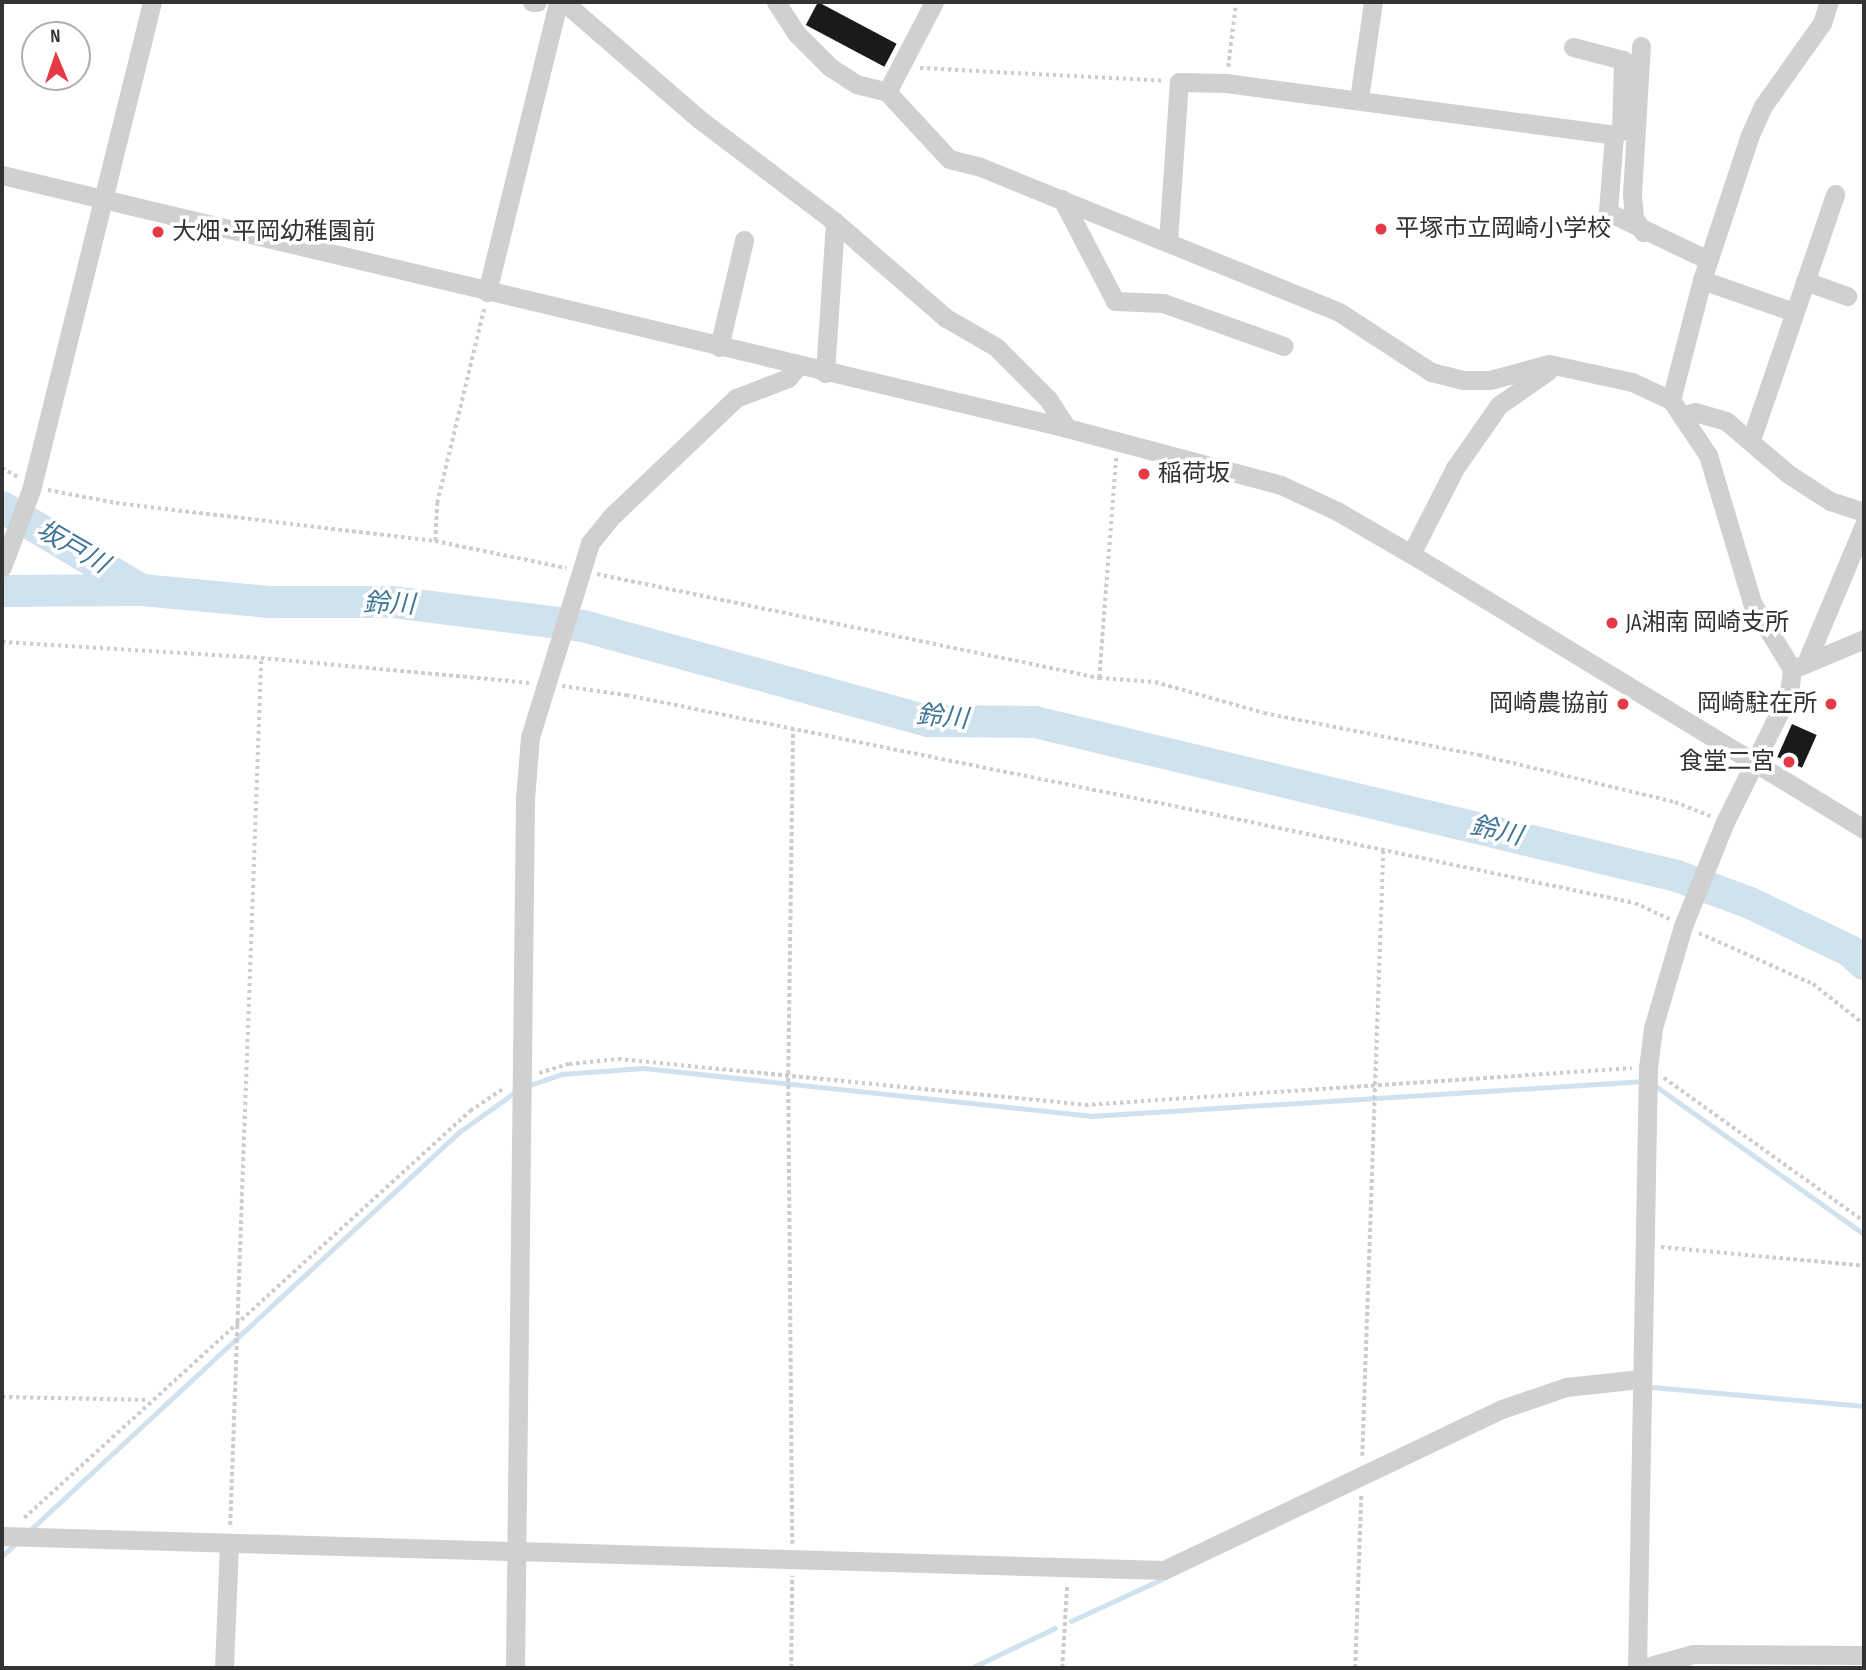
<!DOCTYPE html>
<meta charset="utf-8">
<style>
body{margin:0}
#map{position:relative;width:1866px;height:1670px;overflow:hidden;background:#fff;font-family:"Sofia Sans Condensed","Noto Sans JP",sans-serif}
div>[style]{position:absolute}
.stream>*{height:5px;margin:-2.5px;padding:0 2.5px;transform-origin:2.5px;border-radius:2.5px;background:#cfe2ee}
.river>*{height:32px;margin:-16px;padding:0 16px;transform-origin:16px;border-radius:16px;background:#cfe2ee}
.building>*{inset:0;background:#1a1a1a;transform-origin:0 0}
.path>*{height:3.5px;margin-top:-1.75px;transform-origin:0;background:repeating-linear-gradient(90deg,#cdcdcd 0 3.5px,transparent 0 7px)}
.minor>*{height:19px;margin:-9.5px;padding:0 9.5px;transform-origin:9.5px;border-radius:9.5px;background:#d0d0d0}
.dots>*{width:19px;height:19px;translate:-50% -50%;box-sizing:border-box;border:4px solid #fff;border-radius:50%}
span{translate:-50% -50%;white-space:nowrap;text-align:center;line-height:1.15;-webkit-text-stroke:7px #fff;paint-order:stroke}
.poi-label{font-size:24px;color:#333}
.left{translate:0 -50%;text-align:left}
.right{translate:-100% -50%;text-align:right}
.water-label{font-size:26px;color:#3f7597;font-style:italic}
.frame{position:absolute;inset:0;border:4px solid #333;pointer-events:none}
.north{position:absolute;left:21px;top:21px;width:70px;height:70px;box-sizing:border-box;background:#fff;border:2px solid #adadad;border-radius:50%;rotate:358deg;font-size:19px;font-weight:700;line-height:28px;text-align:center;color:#333}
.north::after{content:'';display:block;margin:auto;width:24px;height:32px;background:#e63946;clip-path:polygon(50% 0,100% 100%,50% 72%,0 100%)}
</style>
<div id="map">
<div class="stream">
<i style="left:1654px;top:1085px;width:257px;rotate:35.4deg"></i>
<i style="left:527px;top:1086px;width:37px;rotate:-19deg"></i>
<i style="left:562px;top:1074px;width:81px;rotate:-4.2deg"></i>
<i style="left:643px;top:1068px;width:450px;rotate:6.1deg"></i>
<i style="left:1090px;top:1116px;width:556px;rotate:-3.61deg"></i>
<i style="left:1652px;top:1387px;width:213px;rotate:5.1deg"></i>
<i style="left:30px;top:1530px;width:585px;rotate:-42.85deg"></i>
<i style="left:459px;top:1132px;width:72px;rotate:-35.4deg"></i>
<i style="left:2px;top:1556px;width:21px;rotate:-43deg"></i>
<i style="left:1071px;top:1621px;width:102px;rotate:-24.8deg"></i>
<i style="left:971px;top:1668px;width:93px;rotate:-25.5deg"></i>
</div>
<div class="river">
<i style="left:2px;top:507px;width:163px;rotate:30.7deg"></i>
<i style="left:2px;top:591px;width:140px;rotate:-0.4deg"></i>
<i style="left:142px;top:590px;width:129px;rotate:5.4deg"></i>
<i style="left:270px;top:602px;width:123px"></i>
<i style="left:393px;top:602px;width:192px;rotate:7.2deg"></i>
<i style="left:583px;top:626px;width:358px;rotate:15.4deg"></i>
<i style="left:928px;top:721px;width:107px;rotate:0.5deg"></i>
<i style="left:1035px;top:722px;width:660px;rotate:13.49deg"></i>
<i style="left:1677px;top:876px;width:78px;rotate:20.3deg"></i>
<i style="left:1750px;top:903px;width:111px;rotate:25.6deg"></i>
<i style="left:1850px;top:951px;width:19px;rotate:43deg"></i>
</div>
<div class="building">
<i style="left:818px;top:2px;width:89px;height:26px;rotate:28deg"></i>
<i style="left:1792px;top:724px;width:27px;height:36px;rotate:24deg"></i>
</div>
<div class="path">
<i style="left:1228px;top:67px;width:65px;rotate:-83deg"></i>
<i style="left:920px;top:68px;width:244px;rotate:3deg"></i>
<i style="left:2px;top:468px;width:18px;rotate:29deg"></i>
<i style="left:48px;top:490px;width:69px;rotate:10.8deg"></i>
<i style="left:116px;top:503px;width:321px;rotate:6.8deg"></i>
<i style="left:435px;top:541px;width:134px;rotate:11.6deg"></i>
<i style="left:435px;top:541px;width:38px;rotate:-87deg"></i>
<i style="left:437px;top:503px;width:201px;rotate:-76.4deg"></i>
<i style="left:597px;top:574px;width:513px;rotate:11.7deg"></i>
<i style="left:1099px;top:678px;width:56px;rotate:4.1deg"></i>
<i style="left:1155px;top:682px;width:113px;rotate:15.9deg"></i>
<i style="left:1264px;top:713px;width:219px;rotate:11.1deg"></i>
<i style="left:1479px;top:755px;width:202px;rotate:13.5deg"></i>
<i style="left:1675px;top:802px;width:38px;rotate:22deg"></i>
<i style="left:2px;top:642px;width:259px;rotate:3.5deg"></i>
<i style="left:261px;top:658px;width:270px;rotate:5.3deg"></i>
<i style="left:1099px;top:678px;width:222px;rotate:-85.6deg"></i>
<i style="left:562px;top:686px;width:65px;rotate:8deg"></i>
<i style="left:626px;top:695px;width:589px;rotate:11.46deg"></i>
<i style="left:1203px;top:812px;width:441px;rotate:11.9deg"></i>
<i style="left:1635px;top:903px;width:38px;rotate:25deg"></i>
<i style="left:1699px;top:933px;width:125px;rotate:24.1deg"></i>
<i style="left:1813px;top:984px;width:65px;rotate:38.1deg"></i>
<i style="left:539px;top:1073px;width:31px;rotate:-17deg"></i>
<i style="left:569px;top:1064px;width:49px;rotate:-5.8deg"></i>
<i style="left:618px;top:1059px;width:469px;rotate:5.6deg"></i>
<i style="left:1085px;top:1105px;width:548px;rotate:-3.87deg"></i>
<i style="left:1664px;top:1078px;width:246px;rotate:35.6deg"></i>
<i style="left:1661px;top:1247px;width:204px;rotate:5.3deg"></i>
<i style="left:2px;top:1397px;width:147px;rotate:1.2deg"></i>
<i style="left:1362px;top:1456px;width:605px;rotate:-88.01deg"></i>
<i style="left:24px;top:1518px;width:604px;rotate:-42.38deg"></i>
<i style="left:470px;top:1111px;width:40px;rotate:-34deg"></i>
<i style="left:230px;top:1525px;width:868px;rotate:-87.95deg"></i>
<i style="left:792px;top:1544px;width:470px;rotate:-90.5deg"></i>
<i style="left:788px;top:1074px;width:345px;rotate:-89.2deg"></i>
<i style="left:791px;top:1668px;width:92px;rotate:-89.4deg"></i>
<i style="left:1062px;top:1668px;width:84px;rotate:-86.6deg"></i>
<i style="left:1355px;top:1668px;width:173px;rotate:-88deg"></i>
</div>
<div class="minor">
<i style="left:532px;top:2px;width:5px"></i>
<i style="left:564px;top:2px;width:179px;rotate:40.9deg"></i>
<i style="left:699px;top:119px;width:171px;rotate:37.1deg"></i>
<i style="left:835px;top:222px;width:147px;rotate:40.9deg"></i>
<i style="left:946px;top:318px;width:58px;rotate:30.1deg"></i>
<i style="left:996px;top:347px;width:74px;rotate:45deg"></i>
<i style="left:1048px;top:399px;width:35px;rotate:57deg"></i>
<i style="left:776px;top:2px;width:37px;rotate:57deg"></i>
<i style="left:796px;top:33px;width:48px;rotate:45deg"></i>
<i style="left:830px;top:67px;width:31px;rotate:33deg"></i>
<i style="left:856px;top:84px;width:32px;rotate:14deg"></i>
<i style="left:887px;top:92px;width:91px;rotate:47.2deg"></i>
<i style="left:949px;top:159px;width:30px;rotate:14deg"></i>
<i style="left:978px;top:166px;width:389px;rotate:22deg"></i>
<i style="left:1339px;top:312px;width:110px;rotate:33.1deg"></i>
<i style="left:1431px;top:372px;width:33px;rotate:14deg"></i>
<i style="left:1463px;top:380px;width:27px"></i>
<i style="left:1490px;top:380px;width:61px;rotate:-15.2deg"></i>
<i style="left:1549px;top:364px;width:85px;rotate:12.2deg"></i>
<i style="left:1632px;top:382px;width:43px;rotate:24.8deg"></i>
<i style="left:1671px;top:400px;width:66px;rotate:56.1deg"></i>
<i style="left:1708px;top:455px;width:154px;rotate:73.4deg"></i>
<i style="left:1752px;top:603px;width:77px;rotate:58.8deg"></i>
<i style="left:1792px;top:669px;width:24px;rotate:97deg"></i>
<i style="left:1789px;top:693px;width:144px;rotate:116.4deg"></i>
<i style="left:1725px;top:822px;width:112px;rotate:112deg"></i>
<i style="left:1683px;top:926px;width:106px;rotate:106.4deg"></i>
<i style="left:1653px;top:1028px;width:39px;rotate:97deg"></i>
<i style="left:1648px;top:1067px;width:601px;rotate:91.05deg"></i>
<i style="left:1641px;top:46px;width:149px;rotate:93.5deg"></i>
<i style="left:1632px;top:195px;width:23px;rotate:85deg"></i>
<i style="left:1634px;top:218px;width:17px;rotate:57deg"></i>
<i style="left:1573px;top:47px;width:52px;rotate:14.6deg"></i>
<i style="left:1623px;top:60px;width:71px;rotate:91.6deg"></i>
<i style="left:1621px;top:131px;width:8px;rotate:150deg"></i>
<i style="left:887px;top:92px;width:102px;rotate:-62.4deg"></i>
<i style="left:1359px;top:99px;width:98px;rotate:-81.8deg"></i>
<i style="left:2px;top:175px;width:1095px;rotate:13.36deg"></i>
<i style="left:1067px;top:428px;width:221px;rotate:14.9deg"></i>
<i style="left:1281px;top:485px;width:62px;rotate:24.9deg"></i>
<i style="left:1337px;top:511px;width:86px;rotate:30.2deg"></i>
<i style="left:1411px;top:554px;width:530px;rotate:31.26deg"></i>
<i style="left:1062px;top:199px;width:115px;rotate:62.5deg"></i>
<i style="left:1115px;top:301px;width:48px;rotate:2.4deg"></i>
<i style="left:1163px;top:303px;width:128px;rotate:19.6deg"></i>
<i style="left:1168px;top:242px;width:160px;rotate:-86.1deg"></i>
<i style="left:1179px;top:82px;width:47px;rotate:1.2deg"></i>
<i style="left:1226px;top:83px;width:391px;rotate:7.6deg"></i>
<i style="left:1614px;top:135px;width:77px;rotate:94.5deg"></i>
<i style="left:1608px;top:212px;width:111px;rotate:25.6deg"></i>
<i style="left:1702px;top:280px;width:97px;rotate:19.2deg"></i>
<i style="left:1805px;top:281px;width:45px;rotate:19.7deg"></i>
<i style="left:487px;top:292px;width:299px;rotate:-76.2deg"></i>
<i style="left:719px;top:347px;width:110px;rotate:-76.8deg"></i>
<i style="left:825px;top:373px;width:151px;rotate:-86.2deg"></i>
<i style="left:1671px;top:400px;width:124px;rotate:-75.5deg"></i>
<i style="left:1702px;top:280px;width:153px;rotate:-71.7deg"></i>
<i style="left:1750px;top:135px;width:32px;rotate:-66deg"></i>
<i style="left:1763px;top:106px;width:102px;rotate:-54.6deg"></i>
<i style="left:1822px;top:23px;width:22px;rotate:-72deg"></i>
<i style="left:1683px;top:415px;width:12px;rotate:-14deg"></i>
<i style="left:1695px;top:412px;width:32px;rotate:16deg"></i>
<i style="left:1726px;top:421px;width:80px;rotate:40.4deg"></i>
<i style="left:1787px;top:473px;width:51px;rotate:33.1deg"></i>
<i style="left:1830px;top:501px;width:36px;rotate:18deg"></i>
<i style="left:1751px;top:440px;width:260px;rotate:-71.1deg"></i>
<i style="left:1411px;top:554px;width:97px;rotate:-62.9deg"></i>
<i style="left:1455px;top:468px;width:77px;rotate:-55.1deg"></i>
<i style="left:1499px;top:405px;width:60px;rotate:-34.8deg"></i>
<i style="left:2px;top:567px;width:82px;rotate:-69.4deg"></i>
<i style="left:31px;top:490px;width:503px;rotate:-76.07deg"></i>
<i style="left:1806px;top:663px;width:150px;rotate:-67.2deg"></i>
<i style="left:1800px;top:666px;width:69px;rotate:-22.9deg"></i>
<i style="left:2px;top:1536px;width:1162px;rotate:1.68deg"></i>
<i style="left:1164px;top:1570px;width:374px;rotate:-25.5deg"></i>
<i style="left:1502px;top:1409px;width:68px;rotate:-19deg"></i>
<i style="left:1566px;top:1387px;width:75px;rotate:-6.1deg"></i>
<i style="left:224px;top:1668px;width:124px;rotate:-87.7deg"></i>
<i style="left:515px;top:1668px;width:869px;rotate:-89.34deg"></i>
<i style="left:525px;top:799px;width:62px;rotate:-85.4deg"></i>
<i style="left:530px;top:737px;width:203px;rotate:-72.8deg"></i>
<i style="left:590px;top:543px;width:36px;rotate:-51deg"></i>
<i style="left:613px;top:515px;width:170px;rotate:-43.6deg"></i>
<i style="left:736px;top:398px;width:56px;rotate:-21deg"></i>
<i style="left:788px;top:378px;width:17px;rotate:-50deg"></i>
<i style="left:1643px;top:1668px;width:52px;rotate:-15.6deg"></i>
<i style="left:1693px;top:1654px;width:171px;rotate:0.3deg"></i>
</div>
<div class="dots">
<i style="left:1381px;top:229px;background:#e63946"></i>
<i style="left:158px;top:232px;background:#e63946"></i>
<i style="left:1144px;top:474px;background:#e63946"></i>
<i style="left:1612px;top:623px;background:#e63946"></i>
<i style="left:1623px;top:704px;background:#e63946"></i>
<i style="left:1831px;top:704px;background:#e63946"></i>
<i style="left:1789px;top:762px;background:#e63946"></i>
</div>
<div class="poi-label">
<span class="left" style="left:1395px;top:229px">平塚市立岡崎小学校</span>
<span class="left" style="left:172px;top:232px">大畑･平岡幼稚園前</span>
<span class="left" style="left:1158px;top:474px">稲荷坂</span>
<span class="left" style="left:1626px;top:623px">JA湘南 岡崎支所</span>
<span class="right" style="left:1609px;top:704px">岡崎農協前</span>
<span class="right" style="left:1817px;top:704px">岡崎駐在所</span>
<span class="right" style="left:1775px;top:762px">食堂二宮</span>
</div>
<div class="water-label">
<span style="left:72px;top:548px;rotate:30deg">坂戸川</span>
<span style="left:389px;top:605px;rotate:2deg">鈴川</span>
<span style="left:942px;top:718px;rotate:5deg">鈴川</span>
<span style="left:1496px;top:832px;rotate:13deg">鈴川</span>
</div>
<div class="frame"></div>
<div class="north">N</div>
</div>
